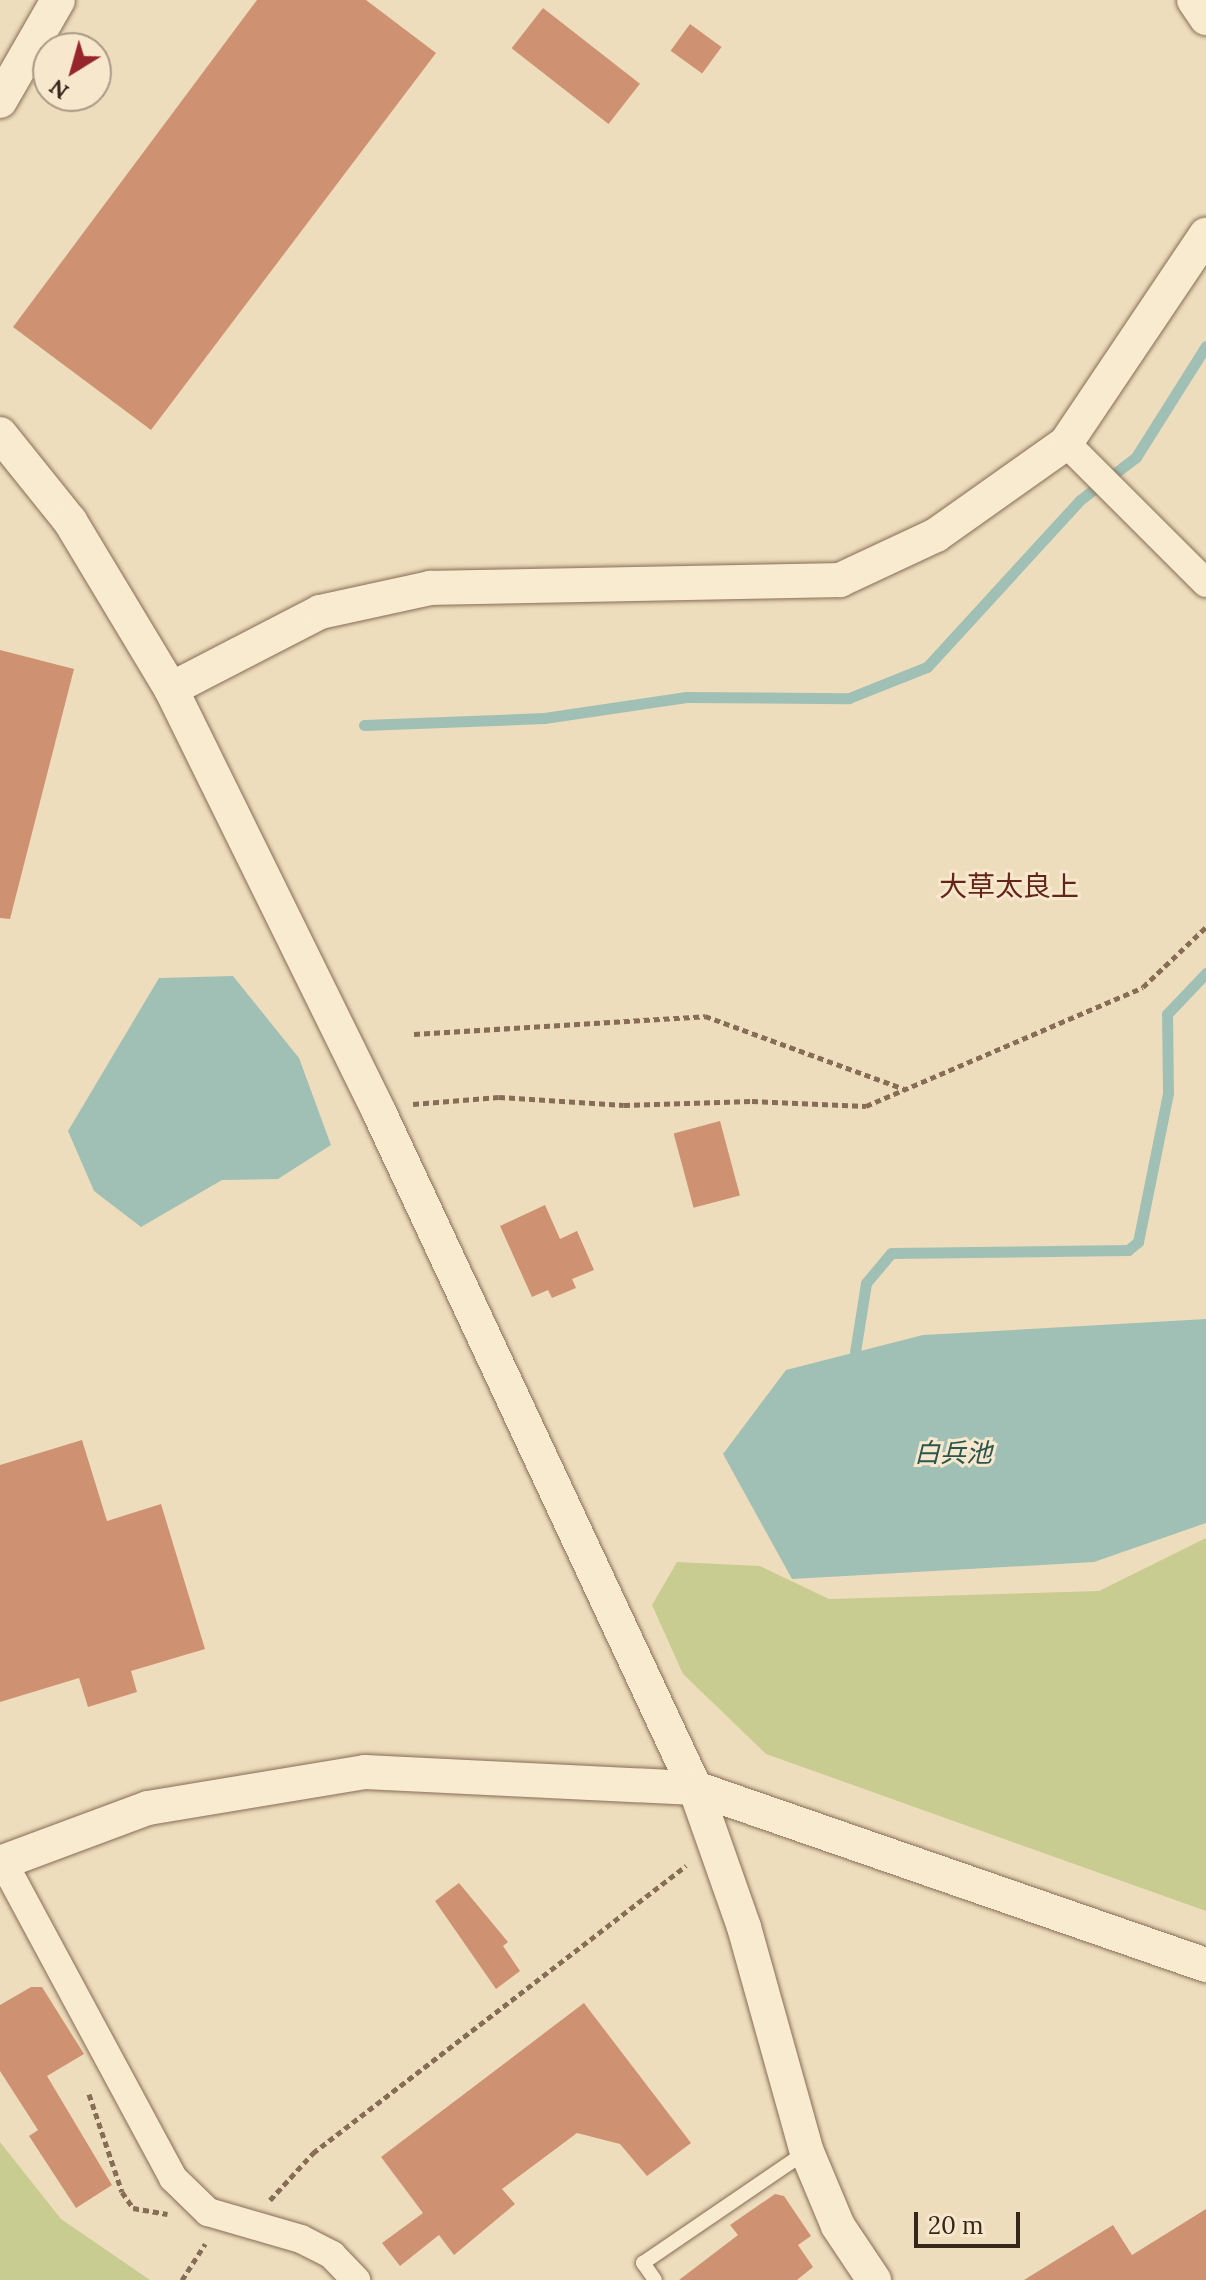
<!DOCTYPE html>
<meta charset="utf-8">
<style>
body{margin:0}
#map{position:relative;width:1206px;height:2280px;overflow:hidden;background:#eeddbd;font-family:Lora,"Noto Sans JP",serif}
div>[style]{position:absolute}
.green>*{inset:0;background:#c9cc91}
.water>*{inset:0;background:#a1c0b5}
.stream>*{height:11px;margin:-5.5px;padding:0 5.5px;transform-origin:5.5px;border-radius:5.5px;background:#a1c0b5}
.building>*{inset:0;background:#ce9272;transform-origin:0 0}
.path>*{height:5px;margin-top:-2.5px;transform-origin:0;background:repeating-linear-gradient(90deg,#876d56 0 6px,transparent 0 10px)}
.roads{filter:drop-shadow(0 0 2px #876d56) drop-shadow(0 0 2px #876d56)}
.service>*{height:14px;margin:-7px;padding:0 7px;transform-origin:7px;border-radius:7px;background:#f9ebd0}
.minor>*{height:28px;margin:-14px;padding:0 14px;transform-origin:14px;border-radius:14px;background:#f9ebd0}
.tertiary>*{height:34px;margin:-17px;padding:0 17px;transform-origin:17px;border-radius:17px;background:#f9ebd0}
span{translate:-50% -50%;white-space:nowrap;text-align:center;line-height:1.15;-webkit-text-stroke:6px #f6e7cd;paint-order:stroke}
.water-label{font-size:26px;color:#2a5650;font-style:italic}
.quarter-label{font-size:28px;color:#63241a}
.north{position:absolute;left:32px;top:32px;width:80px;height:80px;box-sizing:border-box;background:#f6e7cd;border:2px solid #a99a86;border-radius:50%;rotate:217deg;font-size:22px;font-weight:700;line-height:32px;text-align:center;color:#35261b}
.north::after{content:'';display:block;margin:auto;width:28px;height:36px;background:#97252d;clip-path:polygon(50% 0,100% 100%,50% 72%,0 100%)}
.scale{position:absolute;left:914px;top:2212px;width:106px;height:36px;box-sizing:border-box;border:4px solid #35261b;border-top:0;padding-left:10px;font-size:24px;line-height:28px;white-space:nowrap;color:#35261b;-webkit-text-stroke:6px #f6e7cd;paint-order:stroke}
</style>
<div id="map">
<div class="green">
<i style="clip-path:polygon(1206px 1538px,1206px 1911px,766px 1754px,683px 1674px,652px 1605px,677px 1562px,760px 1566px,829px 1599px,1099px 1591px)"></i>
<i style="clip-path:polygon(0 2142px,61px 2219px,150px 2280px,0 2280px)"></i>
</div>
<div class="water">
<i style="clip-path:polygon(233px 976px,299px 1058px,331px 1145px,278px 1179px,222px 1180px,141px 1227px,94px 1191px,68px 1131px,159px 978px)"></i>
<i style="clip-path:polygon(1206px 1319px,1206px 1523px,1094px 1562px,792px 1579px,723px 1454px,786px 1370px,923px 1335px)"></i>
</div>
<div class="stream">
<i style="left:364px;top:725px;width:180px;rotate:-2.2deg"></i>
<i style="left:544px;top:718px;width:144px;rotate:-8.4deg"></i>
<i style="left:686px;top:697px;width:163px;rotate:0.4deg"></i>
<i style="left:849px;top:698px;width:84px;rotate:-21.7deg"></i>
<i style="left:927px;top:667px;width:226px;rotate:-47.5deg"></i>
<i style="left:1080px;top:500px;width:71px;rotate:-37.5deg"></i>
<i style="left:1136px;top:457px;width:131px;rotate:-57.8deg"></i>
<i style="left:855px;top:1352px;width:70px;rotate:-80.9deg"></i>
<i style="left:866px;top:1283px;width:39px;rotate:-50deg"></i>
<i style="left:891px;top:1253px;width:237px;rotate:-0.7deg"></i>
<i style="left:1128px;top:1250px;width:13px;rotate:-39deg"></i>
<i style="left:1138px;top:1242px;width:152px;rotate:-78.6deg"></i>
<i style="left:1168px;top:1093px;width:79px;rotate:-90.7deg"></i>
<i style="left:1167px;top:1014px;width:57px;rotate:-46.4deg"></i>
</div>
<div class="building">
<i style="clip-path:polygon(257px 0,366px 0,436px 53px,151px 430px,13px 327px)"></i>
<i style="left:543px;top:8px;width:123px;height:51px;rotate:38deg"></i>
<i style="left:690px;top:24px;width:39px;height:33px;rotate:36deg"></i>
<i style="clip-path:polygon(0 650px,74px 669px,10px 919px,0 918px)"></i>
<i style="left:720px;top:1121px;width:77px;height:48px;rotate:75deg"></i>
<i style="clip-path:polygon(545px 1205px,560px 1239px,577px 1231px,594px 1270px,572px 1279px,576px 1288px,552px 1298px,548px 1290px,532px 1297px,500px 1226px)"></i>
<i style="clip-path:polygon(82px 1440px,107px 1521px,161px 1504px,205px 1649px,131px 1671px,137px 1692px,88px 1707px,79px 1678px,0 1702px,0 1465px)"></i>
<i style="clip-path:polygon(459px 1883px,508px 1942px,503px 1946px,520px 1971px,496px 1989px,435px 1901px)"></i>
<i style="clip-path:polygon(31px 1987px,42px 1987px,84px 2054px,47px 2076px,112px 2185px,76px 2208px,29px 2136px,38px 2130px,0 2071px,0 2005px)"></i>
<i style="clip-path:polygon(584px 2003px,691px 2143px,647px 2176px,620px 2144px,577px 2133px,502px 2189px,515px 2204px,454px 2255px,439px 2235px,400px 2266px,382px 2243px,423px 2213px,381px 2157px)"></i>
<i style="clip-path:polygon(775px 2194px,784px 2196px,811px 2236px,798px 2245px,813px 2267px,797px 2280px,679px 2280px,738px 2235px,730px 2225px)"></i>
<i style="clip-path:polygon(1206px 2209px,1206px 2280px,1024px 2280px,1113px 2225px,1132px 2255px)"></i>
</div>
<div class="path">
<i style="left:414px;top:1034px;width:292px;rotate:-3.5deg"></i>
<i style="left:705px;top:1016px;width:212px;rotate:20.1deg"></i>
<i style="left:413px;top:1104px;width:86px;rotate:-4.7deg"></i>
<i style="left:499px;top:1097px;width:125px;rotate:3.7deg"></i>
<i style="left:624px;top:1105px;width:128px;rotate:-1.8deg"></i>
<i style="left:752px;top:1101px;width:114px;rotate:2.5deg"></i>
<i style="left:866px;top:1106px;width:301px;rotate:-23.2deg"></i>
<i style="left:1143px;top:987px;width:87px;rotate:-43.6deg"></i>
<i style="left:89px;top:2094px;width:103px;rotate:71.4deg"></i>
<i style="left:122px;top:2192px;width:19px;rotate:55deg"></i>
<i style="left:133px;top:2208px;width:35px;rotate:10deg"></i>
<i style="left:270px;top:2200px;width:64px;rotate:-47.5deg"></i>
<i style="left:313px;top:2153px;width:471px;rotate:-37.6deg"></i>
<i style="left:182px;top:2280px;width:43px;rotate:-57.4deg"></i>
</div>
<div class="roads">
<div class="service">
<i style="left:655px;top:2280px;width:21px;rotate:-125deg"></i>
<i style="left:643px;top:2263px;width:197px;rotate:-34.3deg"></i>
</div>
<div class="minor">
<i style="left:1066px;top:443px;width:198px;rotate:45deg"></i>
<i style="left:3px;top:1862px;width:359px;rotate:61.7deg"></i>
<i style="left:173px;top:2178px;width:49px;rotate:44.2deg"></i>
<i style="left:208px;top:2212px;width:97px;rotate:16.2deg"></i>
<i style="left:301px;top:2239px;width:35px;rotate:27deg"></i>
<i style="left:332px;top:2255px;width:35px;rotate:46deg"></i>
</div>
<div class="tertiary">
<i style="left:1194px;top:0;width:22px;rotate:56deg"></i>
<i style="left:0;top:101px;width:116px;rotate:-60.1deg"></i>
<i style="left:0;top:434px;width:112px;rotate:51.2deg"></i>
<i style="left:70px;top:521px;width:196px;rotate:59deg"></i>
<i style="left:171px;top:689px;width:474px;rotate:63.8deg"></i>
<i style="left:380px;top:1114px;width:744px;rotate:64.95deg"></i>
<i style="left:695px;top:1788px;width:147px;rotate:70.6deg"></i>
<i style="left:744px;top:1927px;width:234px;rotate:74.4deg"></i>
<i style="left:807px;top:2152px;width:80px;rotate:67.3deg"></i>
<i style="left:838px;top:2226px;width:65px;rotate:56.3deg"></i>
<i style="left:171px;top:689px;width:168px;rotate:-27.3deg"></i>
<i style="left:320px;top:612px;width:113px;rotate:-12.3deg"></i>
<i style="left:430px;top:588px;width:410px;rotate:-1.1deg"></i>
<i style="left:840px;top:580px;width:106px;rotate:-25.1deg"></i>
<i style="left:936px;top:535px;width:159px;rotate:-35.3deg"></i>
<i style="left:1066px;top:443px;width:251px;rotate:-56.1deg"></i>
<i style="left:0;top:1863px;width:158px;rotate:-20.4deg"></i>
<i style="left:148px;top:1808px;width:220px;rotate:-9.4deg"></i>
<i style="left:365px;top:1772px;width:330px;rotate:2.8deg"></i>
<i style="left:695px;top:1788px;width:541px;rotate:19.11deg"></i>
</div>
</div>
<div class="water-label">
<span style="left:953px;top:1453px">白兵池</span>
</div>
<div class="quarter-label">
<span style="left:1009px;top:886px">大草太良上</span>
</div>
<div class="north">N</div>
<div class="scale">20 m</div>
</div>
